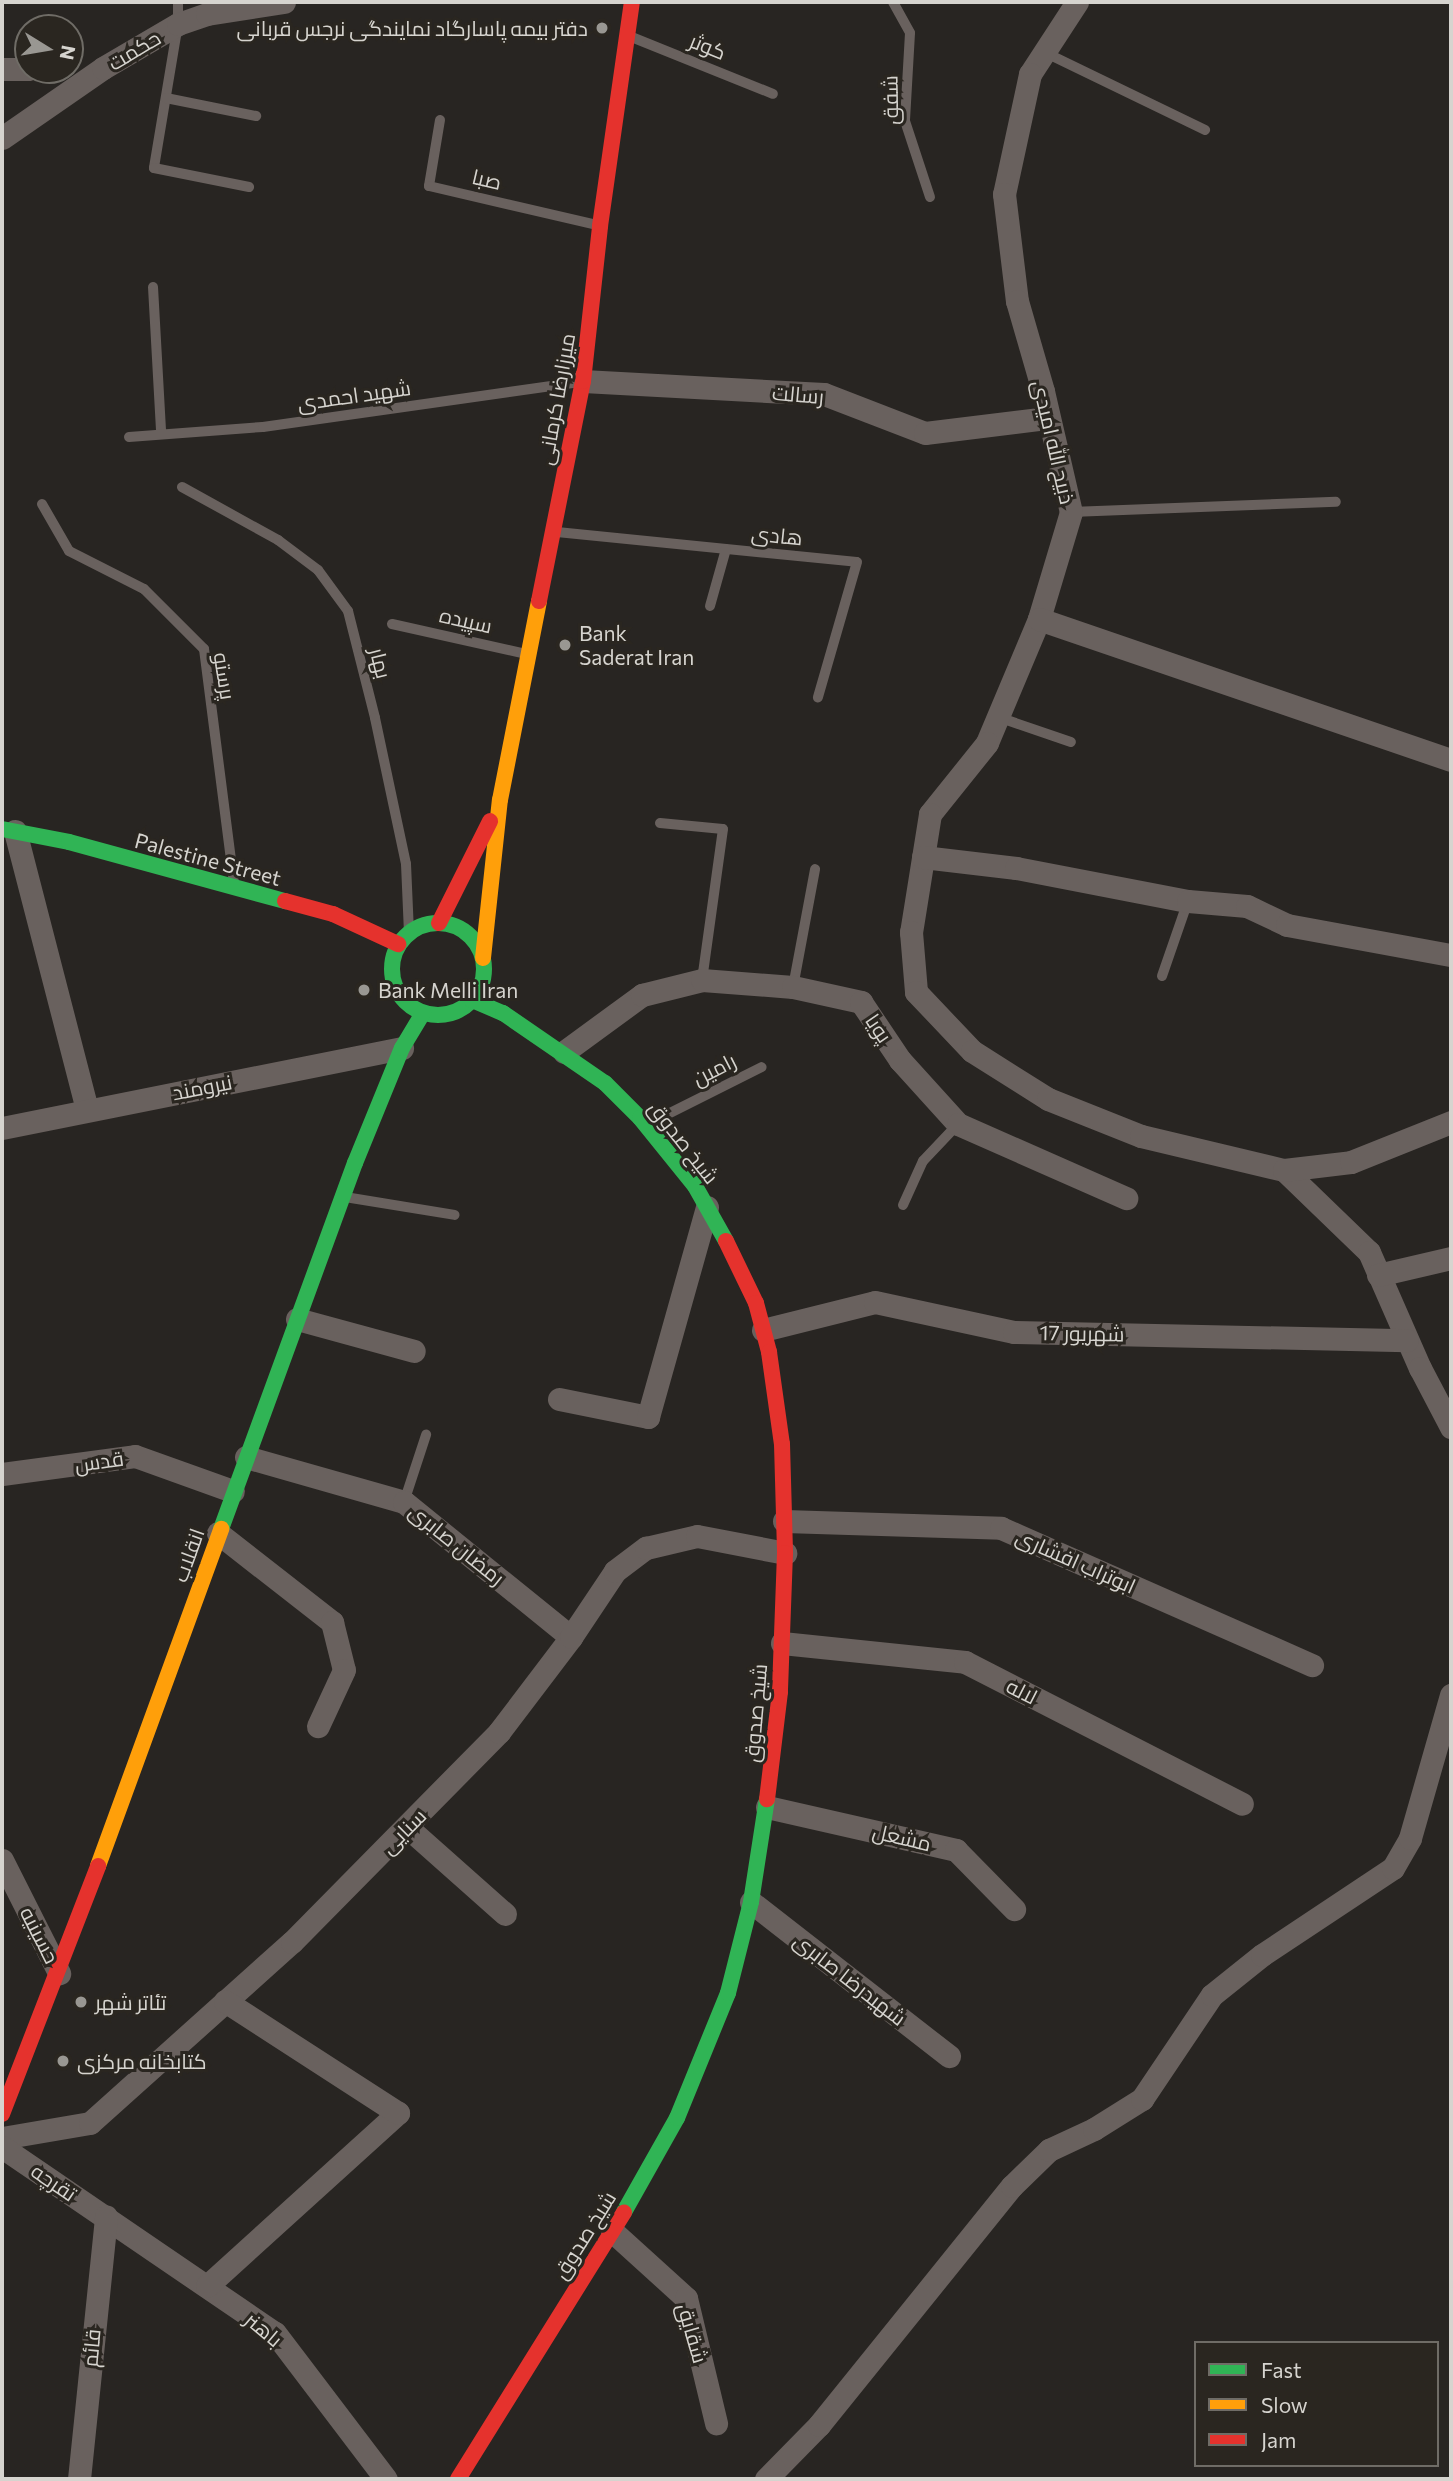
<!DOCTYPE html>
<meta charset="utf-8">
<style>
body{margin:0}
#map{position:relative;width:1453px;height:2481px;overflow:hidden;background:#282522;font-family:Commissioner,Cairo,sans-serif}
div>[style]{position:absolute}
.lane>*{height:10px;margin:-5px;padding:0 5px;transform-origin:5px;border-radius:5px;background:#69615e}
.street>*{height:23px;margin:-11.5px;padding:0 11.5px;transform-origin:11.5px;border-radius:11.5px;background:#69615e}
.fast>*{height:16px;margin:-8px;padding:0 8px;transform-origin:8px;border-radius:8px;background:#30b455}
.fast>.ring{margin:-8px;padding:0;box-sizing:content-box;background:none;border:16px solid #30b455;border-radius:50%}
.slow>*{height:16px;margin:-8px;padding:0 8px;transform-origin:8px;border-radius:8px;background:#ff9f0a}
.jam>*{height:16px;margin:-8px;padding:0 8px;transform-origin:8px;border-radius:8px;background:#e5322d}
.dots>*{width:19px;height:19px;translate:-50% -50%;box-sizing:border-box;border:4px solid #2a2620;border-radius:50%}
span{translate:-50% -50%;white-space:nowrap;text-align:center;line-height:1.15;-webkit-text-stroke:6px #2a2620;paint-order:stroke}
.poi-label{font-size:21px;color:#d6d4cf}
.right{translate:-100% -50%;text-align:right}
.left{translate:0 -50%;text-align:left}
.street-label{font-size:21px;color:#d6d4cf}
.frame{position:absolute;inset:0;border:4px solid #d6d4cf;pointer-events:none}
.legend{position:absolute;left:1194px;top:2341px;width:245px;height:126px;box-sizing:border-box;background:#2a2620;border:2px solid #6f6c66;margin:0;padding:9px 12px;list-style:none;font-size:21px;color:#d6d4cf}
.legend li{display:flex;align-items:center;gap:14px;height:35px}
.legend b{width:35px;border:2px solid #6f6c66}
.north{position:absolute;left:14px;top:14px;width:70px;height:70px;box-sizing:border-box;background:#2a2620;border:2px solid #6f6c66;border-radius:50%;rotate:101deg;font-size:19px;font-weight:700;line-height:28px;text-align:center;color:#d6d4cf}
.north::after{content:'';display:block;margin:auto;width:24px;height:32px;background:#999792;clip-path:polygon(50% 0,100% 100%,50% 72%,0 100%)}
</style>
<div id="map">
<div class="lane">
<i style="left:178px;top:2px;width:22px;rotate:90deg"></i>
<i style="left:178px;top:24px;width:146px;rotate:99.5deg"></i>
<i style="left:154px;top:168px;width:97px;rotate:11.3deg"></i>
<i style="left:893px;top:2px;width:35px;rotate:61deg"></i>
<i style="left:910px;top:33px;width:88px;rotate:93.3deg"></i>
<i style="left:905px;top:121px;width:80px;rotate:71.8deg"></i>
<i style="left:629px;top:36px;width:155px;rotate:21.9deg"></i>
<i style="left:1044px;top:52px;width:179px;rotate:25.8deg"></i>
<i style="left:166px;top:98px;width:92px;rotate:11.3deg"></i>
<i style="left:440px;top:120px;width:67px;rotate:99.5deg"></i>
<i style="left:429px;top:186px;width:172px;rotate:13.1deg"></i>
<i style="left:153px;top:287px;width:145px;rotate:86.8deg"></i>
<i style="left:129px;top:437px;width:134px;rotate:-4.3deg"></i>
<i style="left:263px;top:427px;width:318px;rotate:-8.1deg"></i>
<i style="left:182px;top:487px;width:110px;rotate:28.9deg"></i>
<i style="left:278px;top:540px;width:50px;rotate:36.9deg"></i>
<i style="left:318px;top:570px;width:51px;rotate:53.8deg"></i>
<i style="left:348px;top:611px;width:110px;rotate:75.8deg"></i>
<i style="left:375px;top:718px;width:149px;rotate:78deg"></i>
<i style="left:406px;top:864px;width:68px;rotate:87.5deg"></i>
<i style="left:42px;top:504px;width:54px;rotate:60.1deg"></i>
<i style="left:69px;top:551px;width:84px;rotate:26.9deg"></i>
<i style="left:144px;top:589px;width:85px;rotate:45deg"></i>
<i style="left:204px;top:649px;width:236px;rotate:82.7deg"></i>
<i style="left:1071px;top:512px;width:265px;rotate:-2.2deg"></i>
<i style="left:557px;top:532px;width:301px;rotate:5.7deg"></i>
<i style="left:857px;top:562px;width:141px;rotate:106.1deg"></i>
<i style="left:710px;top:606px;width:59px;rotate:-74.3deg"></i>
<i style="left:392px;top:624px;width:137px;rotate:12.6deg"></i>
<i style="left:998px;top:717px;width:77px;rotate:18.9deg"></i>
<i style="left:660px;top:823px;width:63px;rotate:5.4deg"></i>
<i style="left:723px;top:829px;width:152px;rotate:97.9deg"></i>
<i style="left:1162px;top:976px;width:79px;rotate:-70.9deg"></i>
<i style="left:793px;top:987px;width:120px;rotate:-79.4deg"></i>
<i style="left:648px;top:1124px;width:127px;rotate:-26.6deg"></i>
<i style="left:345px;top:1197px;width:111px;rotate:9.3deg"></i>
<i style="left:903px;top:1205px;width:48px;rotate:-65.6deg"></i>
<i style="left:923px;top:1161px;width:51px;rotate:-46.6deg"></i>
<i style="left:404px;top:1502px;width:71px;rotate:-71.8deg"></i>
</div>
<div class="street">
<i style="left:1077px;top:2px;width:86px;rotate:123.1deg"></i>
<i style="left:1030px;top:74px;width:123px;rotate:102.2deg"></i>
<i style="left:1004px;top:194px;width:108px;rotate:83.1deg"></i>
<i style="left:1017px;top:301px;width:94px;rotate:73.9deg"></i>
<i style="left:1043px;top:391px;width:124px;rotate:77deg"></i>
<i style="left:1071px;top:512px;width:112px;rotate:106.7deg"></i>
<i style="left:1039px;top:619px;width:134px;rotate:112.8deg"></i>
<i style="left:987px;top:743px;width:91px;rotate:128.8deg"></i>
<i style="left:930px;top:814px;width:120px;rotate:99.1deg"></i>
<i style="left:911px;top:932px;width:60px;rotate:85.2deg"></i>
<i style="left:916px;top:992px;width:81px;rotate:46.5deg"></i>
<i style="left:972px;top:1051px;width:90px;rotate:32.3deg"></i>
<i style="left:1048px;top:1099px;width:100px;rotate:21.7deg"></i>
<i style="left:1141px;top:1136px;width:147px;rotate:13.4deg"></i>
<i style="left:1284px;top:1170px;width:118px;rotate:44deg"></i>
<i style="left:1369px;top:1252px;width:127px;rotate:66.3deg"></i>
<i style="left:1420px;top:1368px;width:67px;rotate:62.3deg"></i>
<i style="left:2px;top:69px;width:26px"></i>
<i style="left:2px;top:138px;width:123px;rotate:-34.7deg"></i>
<i style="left:103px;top:68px;width:87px;rotate:-30.4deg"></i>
<i style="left:178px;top:24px;width:31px;rotate:-19deg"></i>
<i style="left:207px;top:14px;width:78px;rotate:-8.9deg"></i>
<i style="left:583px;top:381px;width:241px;rotate:3.1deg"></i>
<i style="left:824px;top:394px;width:108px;rotate:21.1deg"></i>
<i style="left:925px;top:433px;width:124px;rotate:-7deg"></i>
<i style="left:1039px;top:619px;width:435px;rotate:18.9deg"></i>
<i style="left:15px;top:831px;width:287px;rotate:75.5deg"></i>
<i style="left:923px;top:857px;width:94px;rotate:6.7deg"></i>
<i style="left:1016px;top:868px;width:175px;rotate:10.9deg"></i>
<i style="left:1188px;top:901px;width:59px;rotate:4.8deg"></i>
<i style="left:1247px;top:906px;width:44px;rotate:25.4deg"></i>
<i style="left:1287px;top:925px;width:167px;rotate:10.4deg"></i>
<i style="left:564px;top:1052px;width:97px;rotate:-36.2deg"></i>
<i style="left:642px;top:995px;width:62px;rotate:-14deg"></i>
<i style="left:702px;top:980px;width:91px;rotate:4.4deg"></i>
<i style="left:793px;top:987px;width:70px;rotate:12.4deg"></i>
<i style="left:861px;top:1002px;width:70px;rotate:56.1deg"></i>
<i style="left:900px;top:1060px;width:86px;rotate:47.8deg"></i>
<i style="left:958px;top:1124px;width:184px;rotate:23.8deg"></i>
<i style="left:2px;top:1128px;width:408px;rotate:-11.3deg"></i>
<i style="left:1284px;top:1170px;width:67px;rotate:-6.8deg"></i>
<i style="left:1351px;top:1162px;width:108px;rotate:-21.8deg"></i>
<i style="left:1378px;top:1275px;width:75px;rotate:-13.1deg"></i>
<i style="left:297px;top:1319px;width:121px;rotate:15.3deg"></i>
<i style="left:763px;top:1330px;width:115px;rotate:-14deg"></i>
<i style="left:875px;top:1302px;width:142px;rotate:12.2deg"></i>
<i style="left:1014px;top:1332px;width:393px;rotate:1.2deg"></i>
<i style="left:559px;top:1399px;width:91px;rotate:11.4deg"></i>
<i style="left:648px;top:1417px;width:218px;rotate:-74.3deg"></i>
<i style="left:246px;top:1457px;width:164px;rotate:15.9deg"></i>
<i style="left:404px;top:1502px;width:215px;rotate:39deg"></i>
<i style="left:2px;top:1474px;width:134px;rotate:-7.7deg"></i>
<i style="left:135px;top:1456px;width:104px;rotate:19.7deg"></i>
<i style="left:784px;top:1521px;width:217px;rotate:1.8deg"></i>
<i style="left:1001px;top:1528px;width:340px;rotate:23.8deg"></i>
<i style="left:218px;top:1533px;width:145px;rotate:38deg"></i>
<i style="left:332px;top:1622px;width:49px;rotate:76deg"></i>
<i style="left:344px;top:1670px;width:62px;rotate:114.9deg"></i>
<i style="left:782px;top:1643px;width:184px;rotate:5.9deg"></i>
<i style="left:965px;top:1662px;width:311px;rotate:27.1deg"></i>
<i style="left:767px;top:1807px;width:194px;rotate:12.8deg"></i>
<i style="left:956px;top:1850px;width:83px;rotate:45.5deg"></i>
<i style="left:407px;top:1827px;width:131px;rotate:41.6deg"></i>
<i style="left:2px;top:1860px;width:127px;rotate:63.2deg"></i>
<i style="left:751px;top:1902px;width:251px;rotate:37.9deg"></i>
<i style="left:2px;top:2138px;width:89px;rotate:-9.7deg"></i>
<i style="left:90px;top:2123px;width:271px;rotate:-41.9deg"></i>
<i style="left:292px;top:1942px;width:295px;rotate:-45.4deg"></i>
<i style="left:499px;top:1732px;width:119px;rotate:-52.8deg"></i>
<i style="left:571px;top:1637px;width:79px;rotate:-56.3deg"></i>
<i style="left:615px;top:1571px;width:39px;rotate:-37deg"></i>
<i style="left:646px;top:1548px;width:52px;rotate:-13.2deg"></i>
<i style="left:697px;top:1536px;width:90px;rotate:10.9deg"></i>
<i style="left:2px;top:2147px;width:330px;rotate:34.3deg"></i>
<i style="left:275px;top:2333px;width:183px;rotate:52.8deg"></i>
<i style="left:612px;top:2231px;width:100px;rotate:42.2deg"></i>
<i style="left:686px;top:2298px;width:129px;rotate:76.5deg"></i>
<i style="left:207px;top:2286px;width:258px;rotate:-42.2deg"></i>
<i style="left:398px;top:2113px;width:206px;rotate:-147.1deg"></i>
<i style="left:79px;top:2479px;width:264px;rotate:-84.1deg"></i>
<i style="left:766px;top:2479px;width:76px;rotate:-45.5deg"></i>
<i style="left:819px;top:2425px;width:307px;rotate:-51.1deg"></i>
<i style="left:1012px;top:2186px;width:52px;rotate:-44.2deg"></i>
<i style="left:1049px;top:2150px;width:50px;rotate:-25deg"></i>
<i style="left:1094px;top:2129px;width:57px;rotate:-32deg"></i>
<i style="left:1142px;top:2099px;width:125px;rotate:-56.1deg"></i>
<i style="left:1212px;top:1995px;width:64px;rotate:-38.7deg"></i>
<i style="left:1262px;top:1955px;width:157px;rotate:-33.6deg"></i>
<i style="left:1393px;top:1868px;width:34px;rotate:-60deg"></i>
<i style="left:1410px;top:1838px;width:149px;rotate:-74deg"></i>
</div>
<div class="fast">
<i style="left:2px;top:829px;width:68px;rotate:11deg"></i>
<i style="left:69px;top:842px;width:224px;rotate:15.3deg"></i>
<i class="ring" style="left:392px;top:923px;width:76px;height:76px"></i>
<i style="left:472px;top:1000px;width:34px;rotate:23deg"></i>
<i style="left:503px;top:1013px;width:124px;rotate:34.5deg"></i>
<i style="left:605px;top:1083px;width:49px;rotate:45deg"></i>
<i style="left:640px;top:1118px;width:87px;rotate:51deg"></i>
<i style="left:695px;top:1186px;width:63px;rotate:60.6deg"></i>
<i style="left:221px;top:1529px;width:390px;rotate:-69.9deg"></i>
<i style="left:355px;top:1163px;width:124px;rotate:-67.8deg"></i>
<i style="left:402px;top:1048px;width:41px;rotate:-59deg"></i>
<i style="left:624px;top:2212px;width:108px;rotate:-60.6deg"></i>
<i style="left:677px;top:2118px;width:135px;rotate:-67.8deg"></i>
<i style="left:728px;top:1993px;width:94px;rotate:-75.8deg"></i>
<i style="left:751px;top:1902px;width:104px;rotate:-81.2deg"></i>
</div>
<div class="slow">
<i style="left:483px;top:958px;width:159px;rotate:-83.9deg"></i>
<i style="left:500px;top:800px;width:203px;rotate:-78.9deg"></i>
<i style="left:98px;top:1866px;width:359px;rotate:-69.9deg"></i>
</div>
<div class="jam">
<i style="left:539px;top:601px;width:224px;rotate:-78.7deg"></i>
<i style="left:583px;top:381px;width:156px;rotate:-83.7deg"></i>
<i style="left:600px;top:226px;width:226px;rotate:-81.9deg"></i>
<i style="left:285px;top:901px;width:50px;rotate:15.2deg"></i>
<i style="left:333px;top:914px;width:72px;rotate:24.8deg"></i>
<i style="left:439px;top:923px;width:114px;rotate:-63.4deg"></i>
<i style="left:726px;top:1241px;width:69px;rotate:64.2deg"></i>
<i style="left:756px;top:1303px;width:51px;rotate:75.1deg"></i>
<i style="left:769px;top:1352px;width:93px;rotate:82deg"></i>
<i style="left:782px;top:1444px;width:109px;rotate:88.4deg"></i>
<i style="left:785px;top:1553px;width:139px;rotate:92.1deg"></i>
<i style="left:780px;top:1692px;width:108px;rotate:96.9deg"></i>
<i style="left:2px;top:2114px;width:266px;rotate:-68.8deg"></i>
<i style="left:458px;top:2479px;width:314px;rotate:-58.1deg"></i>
</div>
<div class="dots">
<i style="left:602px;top:28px;background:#999792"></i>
<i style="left:565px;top:645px;background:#999792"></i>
<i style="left:364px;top:990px;background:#999792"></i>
<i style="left:81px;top:2002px;background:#999792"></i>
<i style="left:63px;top:2061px;background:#999792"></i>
</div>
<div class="poi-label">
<span class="right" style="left:588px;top:28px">دفتر بیمه پاسارگاد نمایندگی نرجس قربانی</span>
<span class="left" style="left:579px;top:645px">Bank<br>Saderat Iran</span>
<span class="left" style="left:378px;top:990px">Bank Melli Iran</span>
<span class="left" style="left:95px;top:2002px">تئاتر شهر</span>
<span class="left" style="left:77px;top:2061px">کتابخانه مرکزی</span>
</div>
<div class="street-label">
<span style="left:708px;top:46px;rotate:22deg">کوثر</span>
<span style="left:134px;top:50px;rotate:-31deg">حکمت</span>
<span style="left:890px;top:100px;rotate:-91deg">شفق</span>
<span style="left:487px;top:179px;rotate:13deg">صبا</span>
<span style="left:798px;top:394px;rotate:5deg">رسالت</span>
<span style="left:354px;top:395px;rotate:-8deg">شهید احمدی</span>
<span style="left:556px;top:399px;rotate:-80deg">میرزارضا کرمانی</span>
<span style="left:1054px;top:442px;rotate:77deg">ذبیح الله امیدی</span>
<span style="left:777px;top:535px;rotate:6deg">هادی</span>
<span style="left:466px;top:620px;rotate:13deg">سپیده</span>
<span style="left:381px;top:663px;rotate:76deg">بهار</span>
<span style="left:225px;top:676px;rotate:81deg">پرستو</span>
<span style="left:208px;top:859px;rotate:15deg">Palestine Street</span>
<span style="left:879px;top:1028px;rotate:56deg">پویا</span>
<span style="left:714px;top:1069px;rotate:-27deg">رامین</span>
<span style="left:202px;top:1087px;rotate:-11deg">نیرومند</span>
<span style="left:684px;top:1142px;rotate:52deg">شیخ صدوق</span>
<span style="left:1082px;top:1333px;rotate:1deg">17 شهریور</span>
<span style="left:99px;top:1461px;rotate:-8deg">قدس</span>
<span style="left:457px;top:1544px;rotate:39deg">رمضان صابری</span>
<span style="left:188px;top:1555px;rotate:-70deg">انقلاب</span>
<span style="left:1076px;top:1561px;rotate:24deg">ابوتراب افشاری</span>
<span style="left:1022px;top:1691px;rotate:27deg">لاله</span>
<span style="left:755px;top:1713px;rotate:-85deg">شیخ صدوق</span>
<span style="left:403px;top:1831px;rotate:-45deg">سنایی</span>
<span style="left:902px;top:1837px;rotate:13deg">مشعل</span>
<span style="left:40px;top:1935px;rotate:63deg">حسینیه</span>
<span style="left:850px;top:1979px;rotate:38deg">شهیدرضا صابری</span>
<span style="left:54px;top:2182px;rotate:34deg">تقرچه</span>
<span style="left:584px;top:2235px;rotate:-58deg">شیخ صدوق</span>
<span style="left:264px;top:2329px;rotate:40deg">باهنر</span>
<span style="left:693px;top:2333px;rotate:74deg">شقایق</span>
<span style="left:91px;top:2348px;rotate:-85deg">قائم</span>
</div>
<div class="frame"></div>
<ul class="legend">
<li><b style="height:9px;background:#30b455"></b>Fast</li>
<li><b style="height:9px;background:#ff9f0a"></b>Slow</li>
<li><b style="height:9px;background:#e5322d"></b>Jam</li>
</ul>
<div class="north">N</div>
</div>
